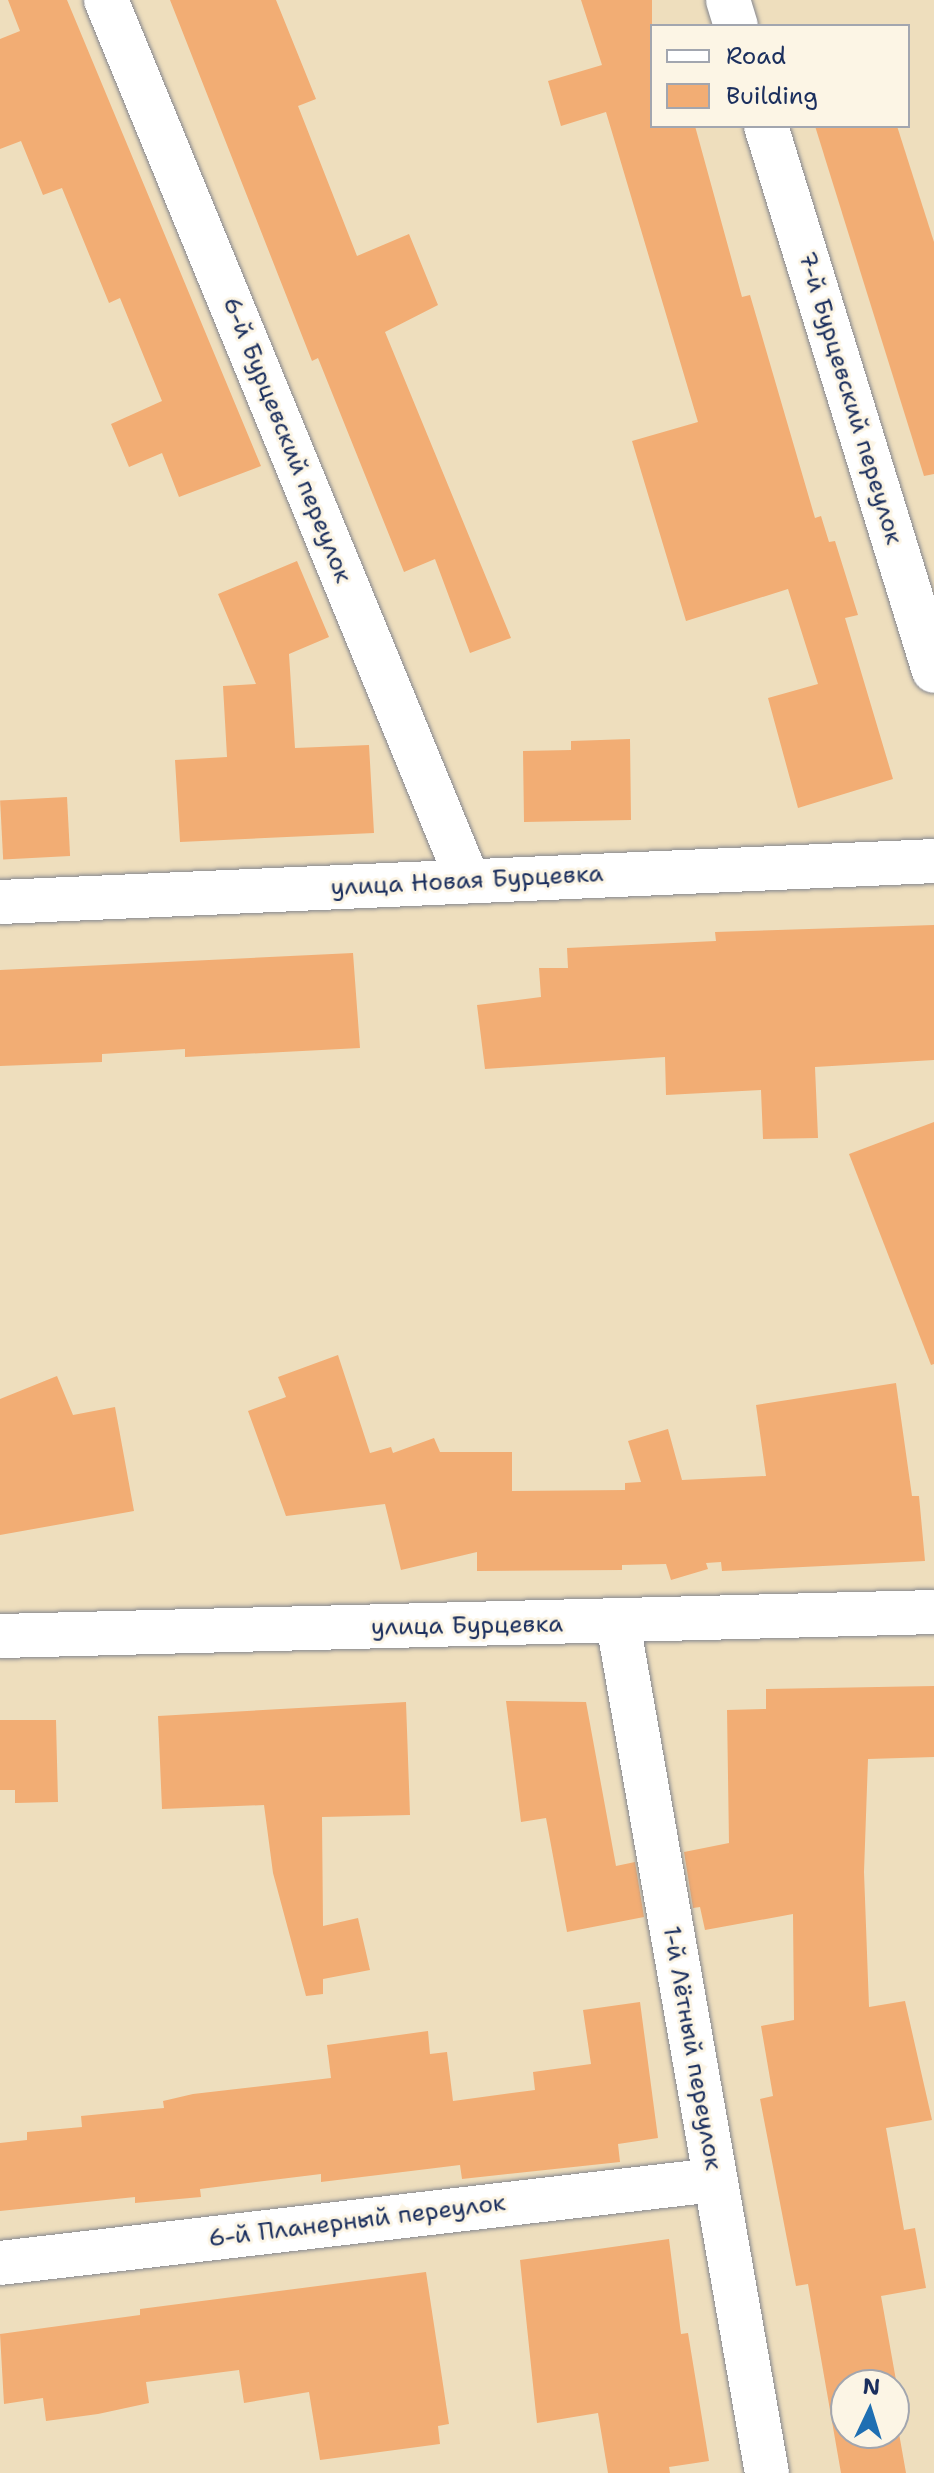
<!DOCTYPE html>
<meta charset="utf-8">
<style>
body{margin:0}
#map{position:relative;width:934px;height:2473px;overflow:hidden;background:#eedebd;font-family:"Shantell Sans",sans-serif}
div>[style]{position:absolute}
.building>*{inset:0;background:#f2ad74;transform-origin:0 0}
.roads{filter:drop-shadow(0 0 2px #84868e) drop-shadow(0 0 2px #84868e)}
.minor>*{height:44px;margin:-22px;padding:0 22px;transform-origin:22px;border-radius:22px;background:#fff}
span{translate:-50% -50%;white-space:nowrap;text-align:center;line-height:1.15;-webkit-text-stroke:6px #fcf5e5;paint-order:stroke}
.street-label{font-size:24px;color:#1b2f5e}
.legend{position:absolute;left:650px;top:24px;width:260px;height:104px;box-sizing:border-box;background:#fcf5e5;border:2px solid #a2a6af;margin:0;padding:10px 14px;list-style:none;font-size:24px;color:#1b2f5e}
.legend li{display:flex;align-items:center;gap:16px;height:40px}
.legend b{width:40px;border:2px solid #a2a6af}
.north{position:absolute;left:830px;top:2369px;width:80px;height:80px;box-sizing:border-box;background:#fcf5e5;border:2px solid #a2a6af;border-radius:50%;rotate:4deg;font-size:22px;font-weight:700;line-height:32px;text-align:center;color:#1b2f5e}
.north::after{content:'';display:block;margin:auto;width:28px;height:36px;background:#1f6fb2;clip-path:polygon(50% 0,100% 100%,50% 72%,0 100%)}
</style>
<div id="map">
<div class="building">
<i style="clip-path:polygon(8px 0,67px 0,261px 466px,179px 497px,162px 453px,129px 467px,111px 424px,162px 401px,120px 298px,109px 303px,62px 188px,43px 195px,21px 141px,0 149px,0 39px,20px 31px)"></i>
<i style="clip-path:polygon(170px 0,276px 0,316px 99px,298px 106px,357px 256px,409px 234px,438px 305px,385px 332px,511px 638px,470px 653px,435px 559px,404px 572px,318px 358px,312px 361px)"></i>
<i style="clip-path:polygon(581px 0,652px 0,652px 126px,695px 126px,742px 297px,750px 295px,815px 518px,821px 516px,829px 542px,835px 541px,858px 615px,845px 618px,893px 779px,798px 808px,768px 698px,818px 684px,788px 589px,686px 621px,632px 441px,698px 422px,606px 112px,561px 126px,548px 81px,602px 65px)"></i>
<i style="clip-path:polygon(815px 126px,897px 126px,934px 242px,934px 474px,924px 476px)"></i>
<i style="clip-path:polygon(297px 561px,329px 637px,289px 654px,295px 748px,369px 745px,374px 833px,180px 842px,175px 760px,227px 757px,223px 686px,256px 684px,218px 594px)"></i>
<i style="clip-path:polygon(630px 739px,631px 820px,524px 822px,523px 751px,571px 750px,571px 741px)"></i>
<i style="left:67px;top:797px;width:59px;height:67px;rotate:87deg"></i>
<i style="clip-path:polygon(934px 925px,934px 1060px,815px 1067px,818px 1138px,763px 1139px,761px 1090px,666px 1095px,665px 1057px,485px 1069px,477px 1005px,541px 997px,539px 968px,568px 968px,567px 948px,716px 941px,715px 932px)"></i>
<i style="clip-path:polygon(353px 953px,360px 1048px,185px 1057px,185px 1049px,102px 1054px,102px 1062px,0 1066px,0 970px)"></i>
<i style="clip-path:polygon(934px 1122px,934px 1364px,931px 1365px,849px 1154px)"></i>
<i style="clip-path:polygon(338px 1355px,370px 1453px,391px 1447px,393px 1453px,434px 1438px,440px 1452px,512px 1452px,512px 1491px,625px 1490px,625px 1483px,641px 1482px,628px 1441px,668px 1429px,682px 1480px,766px 1476px,756px 1405px,896px 1383px,912px 1496px,919px 1496px,925px 1561px,722px 1571px,721px 1562px,706px 1563px,708px 1569px,671px 1580px,666px 1564px,622px 1565px,622px 1570px,477px 1571px,477px 1552px,401px 1570px,385px 1504px,286px 1516px,248px 1411px,286px 1397px,278px 1377px)"></i>
<i style="clip-path:polygon(57px 1376px,73px 1415px,115px 1407px,134px 1511px,0 1535px,0 1399px)"></i>
<i style="clip-path:polygon(934px 1686px,934px 1757px,868px 1759px,864px 1872px,869px 2007px,905px 2001px,932px 2120px,886px 2128px,904px 2230px,915px 2228px,926px 2288px,881px 2296px,899px 2397px,894px 2397px,894px 2385px,846px 2385px,846px 2433px,894px 2433px,894px 2405px,906px 2473px,841px 2473px,808px 2284px,796px 2286px,760px 2099px,773px 2096px,761px 2026px,794px 2020px,793px 1914px,705px 1930px,700px 1907px,693px 1908px,684px 1852px,729px 1843px,727px 1710px,766px 1709px,766px 1689px)"></i>
<i style="clip-path:polygon(506px 1701px,586px 1702px,616px 1866px,635px 1862px,644px 1917px,567px 1932px,546px 1818px,521px 1822px)"></i>
<i style="clip-path:polygon(406px 1702px,410px 1815px,322px 1817px,323px 1926px,358px 1918px,370px 1970px,323px 1979px,323px 1994px,306px 1996px,273px 1873px,264px 1805px,162px 1809px,158px 1716px)"></i>
<i style="clip-path:polygon(0 1720px,56px 1720px,58px 1802px,15px 1803px,15px 1790px,0 1790px)"></i>
<i style="clip-path:polygon(640px 2002px,658px 2138px,618px 2144px,620px 2162px,462px 2179px,460px 2165px,321px 2182px,321px 2174px,200px 2189px,201px 2197px,135px 2203px,135px 2197px,0 2211px,0 2143px,27px 2140px,27px 2132px,82px 2127px,81px 2116px,164px 2108px,163px 2101px,193px 2094px,331px 2078px,327px 2045px,428px 2031px,430px 2054px,447px 2052px,453px 2101px,535px 2090px,533px 2072px,591px 2064px,583px 2010px)"></i>
<i style="clip-path:polygon(669px 2239px,681px 2334px,688px 2333px,709px 2461px,669px 2467px,670px 2473px,608px 2473px,598px 2413px,537px 2423px,520px 2260px)"></i>
<i style="clip-path:polygon(426px 2272px,449px 2424px,438px 2426px,440px 2444px,320px 2460px,309px 2392px,244px 2403px,239px 2370px,146px 2382px,149px 2403px,98px 2414px,46px 2421px,43px 2398px,4px 2404px,0 2334px,140px 2315px,140px 2309px)"></i>
</div>
<div class="roads">
<div class="minor">
<i style="left:106px;top:0;width:952px;rotate:67.66deg"></i>
<i style="left:728px;top:0;width:27px;rotate:73deg"></i>
<i style="left:766px;top:126px;width:570px;rotate:72.87deg"></i>
<i style="left:0;top:902px;width:935px;rotate:-2.51deg"></i>
<i style="left:618px;top:1623px;width:863px;rotate:80.06deg"></i>
<i style="left:0;top:1636px;width:934px;rotate:-1.47deg"></i>
<i style="left:0;top:2263px;width:719px;rotate:-6.63deg"></i>
</div>
</div>
<div class="street-label">
<span style="left:850px;top:398px;rotate:73deg">7-й Бурцевский переулок</span>
<span style="left:287px;top:440px;rotate:68deg">6-й Бурцевский переулок</span>
<span style="left:467px;top:881px;rotate:-3deg">улица Новая Бурцевка</span>
<span style="left:467px;top:1626px;rotate:-1deg">улица Бурцевка</span>
<span style="left:692px;top:2048px;rotate:80deg">1-й Лётный переулок</span>
<span style="left:357px;top:2221px;rotate:-7deg">6-й Планерный переулок</span>
</div>
<ul class="legend">
<li><b style="height:10px;background:#fff"></b>Road</li>
<li><b style="height:22px;background:#f2ad74"></b>Building</li>
</ul>
<div class="north">N</div>
</div>
